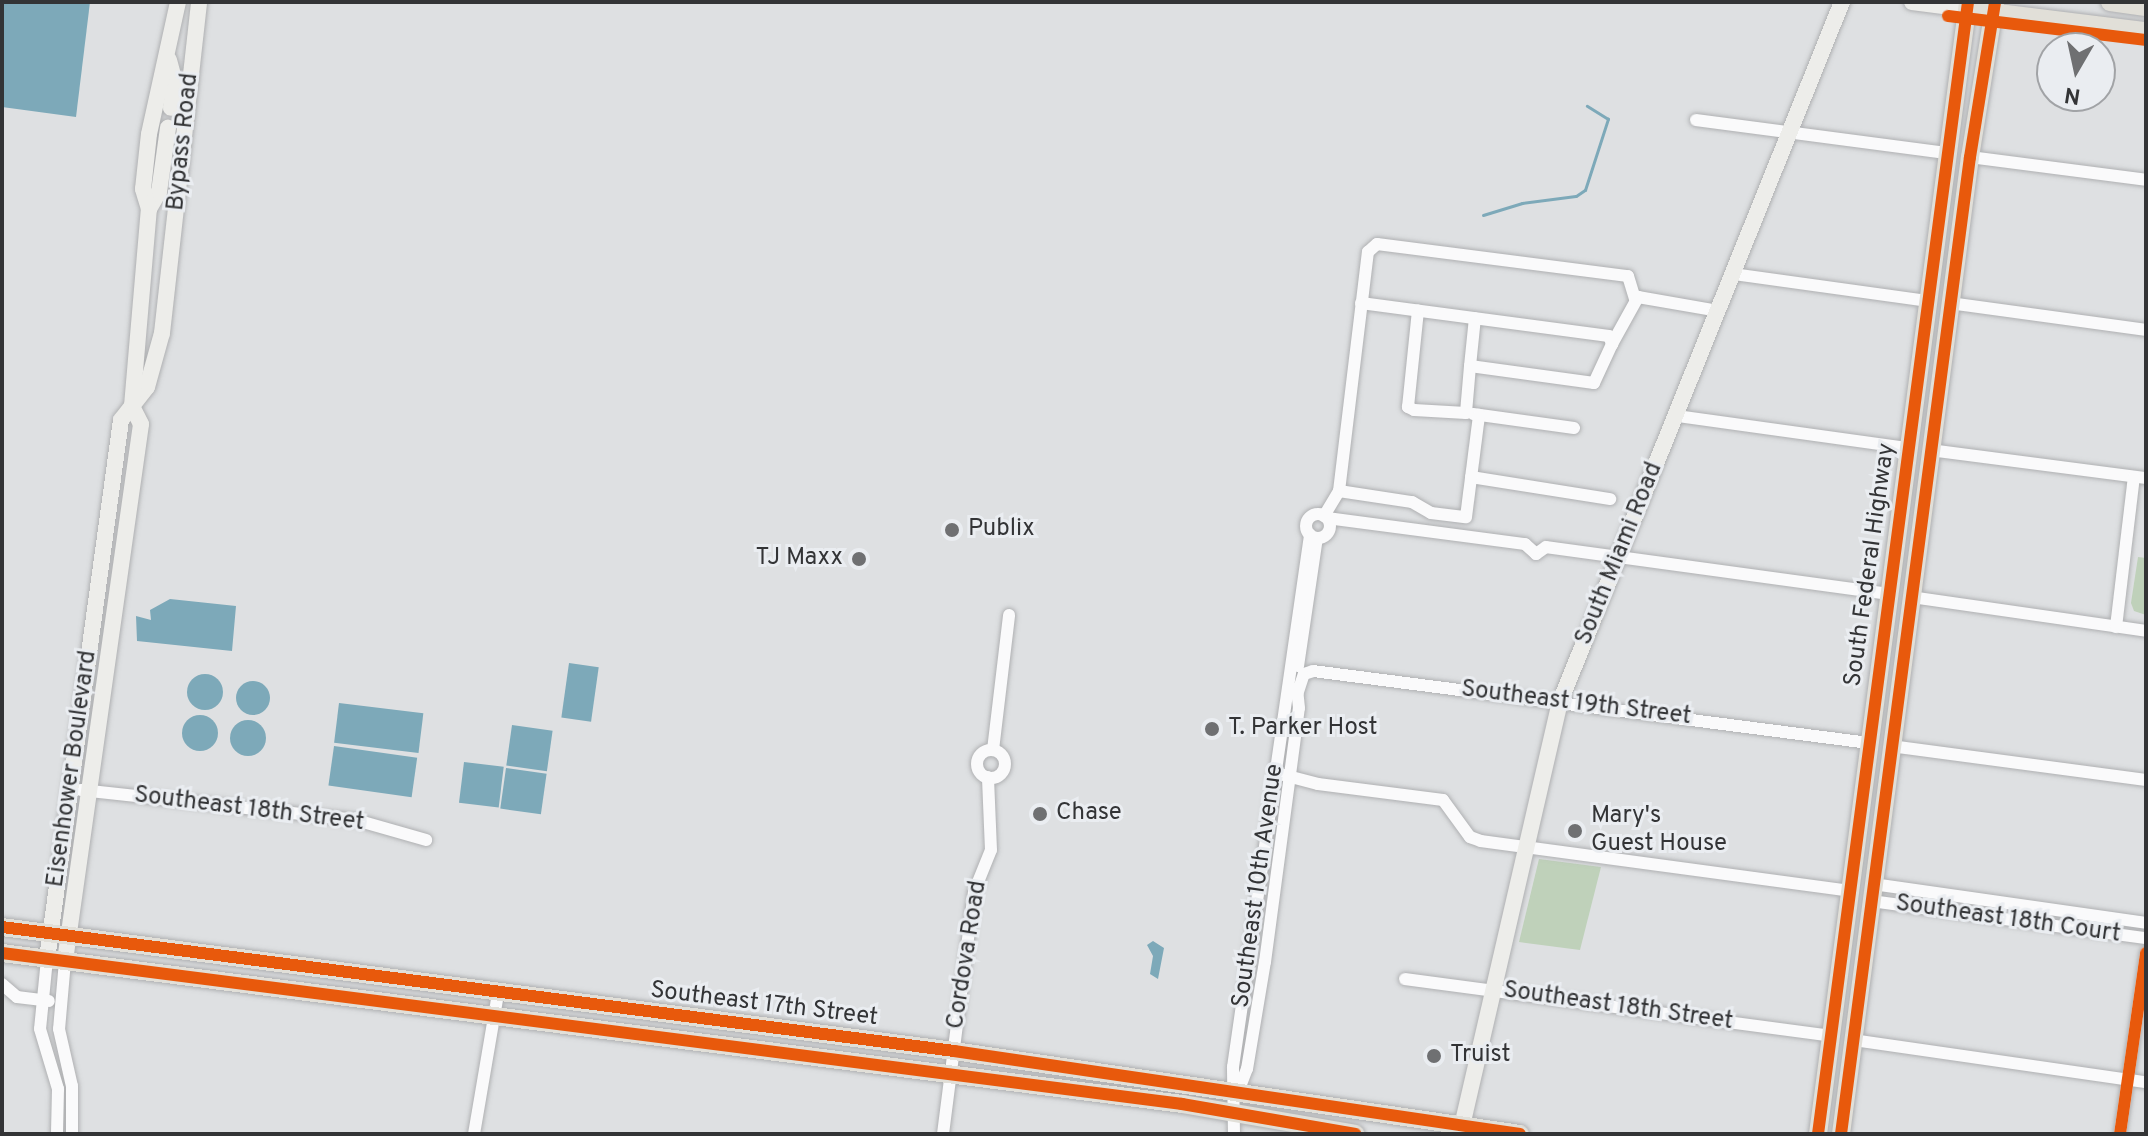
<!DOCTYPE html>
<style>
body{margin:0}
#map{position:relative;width:2148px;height:1136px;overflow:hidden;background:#dee0e2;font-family:Overpass,sans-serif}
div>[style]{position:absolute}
.green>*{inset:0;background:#bfd1ba}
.water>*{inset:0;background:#7da9b9;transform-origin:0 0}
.round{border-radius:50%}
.stream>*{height:3px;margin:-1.5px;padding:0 1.5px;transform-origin:1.5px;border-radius:1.5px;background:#7da9b9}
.roads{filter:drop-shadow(0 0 2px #afb0b2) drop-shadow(0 0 2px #afb0b2)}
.street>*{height:12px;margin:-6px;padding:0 6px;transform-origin:6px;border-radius:6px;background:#fafafb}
.street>.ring{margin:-6px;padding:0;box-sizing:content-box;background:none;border:12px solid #fafafb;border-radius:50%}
.secondary>*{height:16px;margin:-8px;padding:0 8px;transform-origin:8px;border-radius:8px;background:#ededea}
.primary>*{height:18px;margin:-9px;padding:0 9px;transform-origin:9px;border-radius:9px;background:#e1dfd8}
.cycleway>*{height:12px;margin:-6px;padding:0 6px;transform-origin:6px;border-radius:6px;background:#e8590c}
.dots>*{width:22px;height:22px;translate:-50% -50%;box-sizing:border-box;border:4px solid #eaedf1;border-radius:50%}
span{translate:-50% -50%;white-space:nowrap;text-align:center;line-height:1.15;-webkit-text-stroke:6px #eaedf1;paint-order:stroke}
.street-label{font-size:24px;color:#333436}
.poi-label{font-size:24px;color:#333436}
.left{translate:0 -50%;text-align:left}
.right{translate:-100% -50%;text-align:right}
.frame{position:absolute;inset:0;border:4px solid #333436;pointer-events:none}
.north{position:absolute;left:2036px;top:32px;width:80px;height:80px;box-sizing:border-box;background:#eaedf1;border:2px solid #a1a3a6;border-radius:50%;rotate:189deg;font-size:22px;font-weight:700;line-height:32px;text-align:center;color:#333436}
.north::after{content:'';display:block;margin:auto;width:28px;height:36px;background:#6f7072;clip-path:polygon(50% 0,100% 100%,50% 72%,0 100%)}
</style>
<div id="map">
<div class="green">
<i style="clip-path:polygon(2138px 557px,2146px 558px,2146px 615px,2134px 611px,2131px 603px)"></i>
<i style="clip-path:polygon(1539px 859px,1601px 867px,1580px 950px,1519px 942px)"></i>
</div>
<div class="water">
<i style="clip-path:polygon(2px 2px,90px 2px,76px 117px,2px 107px)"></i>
<i style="clip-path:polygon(170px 599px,236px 606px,232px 651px,137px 641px,136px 616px,151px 620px,150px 610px)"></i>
<i style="left:569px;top:663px;width:30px;height:55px;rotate:8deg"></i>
<i class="round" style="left:187px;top:674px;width:36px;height:36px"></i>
<i class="round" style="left:236px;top:681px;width:34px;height:34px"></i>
<i style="left:339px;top:703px;width:85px;height:40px;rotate:7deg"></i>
<i class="round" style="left:182px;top:715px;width:36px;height:36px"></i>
<i class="round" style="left:230px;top:720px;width:36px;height:36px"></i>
<i style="left:512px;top:725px;width:41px;height:41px;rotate:8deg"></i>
<i style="left:334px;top:746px;width:84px;height:40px;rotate:8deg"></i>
<i style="left:464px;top:762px;width:40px;height:41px;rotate:7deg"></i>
<i style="left:506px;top:768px;width:41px;height:41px;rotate:8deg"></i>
<i style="clip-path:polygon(1153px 941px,1164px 948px,1158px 979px,1150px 974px,1153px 956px,1147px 945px)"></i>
</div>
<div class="stream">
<i style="left:1483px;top:215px;width:41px;rotate:-17.1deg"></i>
<i style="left:1522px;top:203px;width:54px;rotate:-7.4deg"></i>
<i style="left:1576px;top:196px;width:11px;rotate:-34deg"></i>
<i style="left:1585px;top:190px;width:75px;rotate:-72.1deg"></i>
<i style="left:1608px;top:119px;width:25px;rotate:-148deg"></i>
</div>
<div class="roads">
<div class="street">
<i style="left:1696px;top:120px;width:254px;rotate:7.5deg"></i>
<i style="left:1970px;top:157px;width:177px;rotate:7.4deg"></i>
<i style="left:1733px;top:274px;width:197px;rotate:7.9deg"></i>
<i style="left:1361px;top:303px;width:250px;rotate:7.6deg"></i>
<i style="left:1609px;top:336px;width:9px;rotate:69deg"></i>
<i style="left:1612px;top:344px;width:43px;rotate:114.8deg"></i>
<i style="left:1594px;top:383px;width:125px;rotate:-172.2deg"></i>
<i style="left:1470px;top:366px;width:47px;rotate:94.9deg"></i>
<i style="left:1466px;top:413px;width:52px;rotate:-176.7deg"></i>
<i style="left:1414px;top:410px;width:7px;rotate:-153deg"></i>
<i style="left:1408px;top:407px;width:97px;rotate:-84.1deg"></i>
<i style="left:1950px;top:303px;width:198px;rotate:7.8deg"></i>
<i style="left:1612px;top:344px;width:54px;rotate:-61deg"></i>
<i style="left:1638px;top:297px;width:81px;rotate:9.9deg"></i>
<i style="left:1470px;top:366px;width:48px;rotate:-84.1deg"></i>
<i style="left:1473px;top:414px;width:102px;rotate:7.9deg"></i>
<i style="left:1677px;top:416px;width:233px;rotate:7.9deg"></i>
<i style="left:1930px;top:450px;width:218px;rotate:7.4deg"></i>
<i style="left:1471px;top:477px;width:141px;rotate:9deg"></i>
<i style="left:1339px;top:491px;width:74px;rotate:8.6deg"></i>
<i style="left:1412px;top:502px;width:22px;rotate:30deg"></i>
<i style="left:1431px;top:513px;width:35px;rotate:7deg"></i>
<i style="left:1466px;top:517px;width:103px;rotate:-82.7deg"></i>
<i class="ring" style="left:1306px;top:514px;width:12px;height:12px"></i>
<i style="left:1324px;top:516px;width:29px;rotate:-59deg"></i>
<i style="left:1339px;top:491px;width:241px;rotate:-83.1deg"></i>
<i style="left:1368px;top:252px;width:12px;rotate:-42deg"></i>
<i style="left:1377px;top:244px;width:253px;rotate:7.3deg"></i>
<i style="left:1628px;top:276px;width:24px;rotate:73deg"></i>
<i style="left:1327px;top:518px;width:200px;rotate:7.5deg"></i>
<i style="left:1525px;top:544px;width:15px;rotate:42deg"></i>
<i style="left:1536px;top:554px;width:12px;rotate:-35deg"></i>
<i style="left:1546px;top:547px;width:346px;rotate:7.8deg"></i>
<i style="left:1911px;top:597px;width:237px;rotate:8.2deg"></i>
<i style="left:2116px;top:627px;width:151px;rotate:-83.2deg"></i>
<i style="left:1298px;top:666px;width:129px;rotate:-81.6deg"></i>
<i style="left:1297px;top:695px;width:22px;rotate:-72deg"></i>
<i style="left:1304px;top:674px;width:9px;rotate:-18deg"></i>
<i style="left:1313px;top:671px;width:561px;rotate:7.38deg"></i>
<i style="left:1891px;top:746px;width:257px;rotate:7.6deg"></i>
<i style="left:993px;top:750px;width:136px;rotate:-83.2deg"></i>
<i class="ring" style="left:977px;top:750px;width:16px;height:16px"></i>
<i style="left:1276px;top:773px;width:43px;rotate:14.7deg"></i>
<i style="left:1318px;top:784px;width:126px;rotate:7.3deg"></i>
<i style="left:1443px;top:800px;width:46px;rotate:53.9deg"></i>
<i style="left:1470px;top:837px;width:12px;rotate:20deg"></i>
<i style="left:1481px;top:841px;width:372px;rotate:7.7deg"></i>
<i style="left:81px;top:790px;width:277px;rotate:6.2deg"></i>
<i style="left:356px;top:820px;width:73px;rotate:15.9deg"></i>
<i style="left:1873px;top:884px;width:276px;rotate:8.1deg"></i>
<i style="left:1871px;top:901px;width:277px;rotate:7.7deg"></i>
<i style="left:47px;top:959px;width:70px;rotate:95.7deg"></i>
<i style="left:40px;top:1029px;width:63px;rotate:73.3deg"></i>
<i style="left:58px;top:1089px;width:45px;rotate:91.3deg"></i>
<i style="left:65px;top:961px;width:68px;rotate:95deg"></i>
<i style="left:59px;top:1029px;width:58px;rotate:77.2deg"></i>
<i style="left:72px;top:1086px;width:48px;rotate:90deg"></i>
<i style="left:1405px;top:979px;width:430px;rotate:7.6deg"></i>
<i style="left:2px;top:984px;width:20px;rotate:41deg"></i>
<i style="left:17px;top:997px;width:32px;rotate:7deg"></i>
<i style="left:1853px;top:1040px;width:296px;rotate:8.2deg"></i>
<i style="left:1238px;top:1092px;width:25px;rotate:-69deg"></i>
<i style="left:1247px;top:1069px;width:109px;rotate:-80.5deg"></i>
<i style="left:1265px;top:962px;width:256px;rotate:-82.4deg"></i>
<i style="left:1299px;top:708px;width:20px;rotate:-96deg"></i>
<i style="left:474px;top:1134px;width:142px;rotate:-80.3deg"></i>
<i style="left:943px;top:1134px;width:244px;rotate:-82.7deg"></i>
<i style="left:974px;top:892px;width:45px;rotate:-68deg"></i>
<i style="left:991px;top:850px;width:73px;rotate:-92.4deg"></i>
<i style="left:1234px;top:1134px;width:67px;rotate:-90.9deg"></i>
<i style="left:1233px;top:1067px;width:538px;rotate:-81.76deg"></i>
<i style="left:2120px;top:1134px;width:183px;rotate:-81.8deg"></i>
</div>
<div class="secondary">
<i style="left:1912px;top:2px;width:55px;rotate:7.3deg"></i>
<i style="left:169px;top:60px;width:23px;rotate:75deg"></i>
<i style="left:175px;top:82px;width:26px;rotate:99deg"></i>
<i style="left:149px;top:209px;width:20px;rotate:-60deg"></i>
<i style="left:159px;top:192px;width:65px;rotate:-82deg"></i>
<i style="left:47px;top:959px;width:544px;rotate:-82.18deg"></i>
<i style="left:121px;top:420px;width:42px;rotate:-51.8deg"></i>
<i style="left:147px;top:387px;width:56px;rotate:-74.5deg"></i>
<i style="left:162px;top:333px;width:333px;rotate:-83.6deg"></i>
<i style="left:65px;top:961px;width:542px;rotate:-81.94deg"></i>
<i style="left:141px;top:424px;width:20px;rotate:-117deg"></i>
<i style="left:132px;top:406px;width:198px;rotate:-85.1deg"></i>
<i style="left:149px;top:209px;width:21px;rotate:-107deg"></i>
<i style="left:143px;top:189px;width:55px;rotate:-83.8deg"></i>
<i style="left:149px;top:134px;width:135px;rotate:-77.6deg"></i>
<i style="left:1462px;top:1126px;width:435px;rotate:-77deg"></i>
<i style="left:1560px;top:702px;width:755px;rotate:-68.06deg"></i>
</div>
<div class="primary">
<i style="left:2110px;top:2px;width:36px;rotate:8deg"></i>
<i style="left:1982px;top:11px;width:165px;rotate:7deg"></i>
<i style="left:2px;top:927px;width:960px;rotate:7.42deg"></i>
<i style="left:954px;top:1051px;width:572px;rotate:8.34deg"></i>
<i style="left:2px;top:953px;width:1190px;rotate:7.29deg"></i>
<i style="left:1182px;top:1104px;width:176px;rotate:9.8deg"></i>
<i style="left:1818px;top:1134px;width:1142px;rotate:-82.45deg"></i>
<i style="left:1841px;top:1134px;width:985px;rotate:-82.48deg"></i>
<i style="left:1970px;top:157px;width:157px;rotate:-80.8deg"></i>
</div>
</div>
<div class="cycleway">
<i style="left:1948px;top:16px;width:199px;rotate:6.9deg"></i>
<i style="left:2px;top:927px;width:960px;rotate:7.42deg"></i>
<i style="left:954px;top:1051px;width:572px;rotate:8.34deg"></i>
<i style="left:2px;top:953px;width:1190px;rotate:7.29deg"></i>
<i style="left:1182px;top:1104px;width:176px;rotate:9.8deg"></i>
<i style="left:1818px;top:1134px;width:1142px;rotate:-82.45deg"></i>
<i style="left:1841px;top:1134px;width:985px;rotate:-82.48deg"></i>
<i style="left:1970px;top:157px;width:157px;rotate:-80.8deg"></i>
<i style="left:2120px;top:1134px;width:183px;rotate:-81.8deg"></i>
</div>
<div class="dots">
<i style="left:952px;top:530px;background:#6f7072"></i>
<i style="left:859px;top:559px;background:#6f7072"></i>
<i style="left:1212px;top:729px;background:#6f7072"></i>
<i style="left:1040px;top:814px;background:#6f7072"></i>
<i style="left:1575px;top:831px;background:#6f7072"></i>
<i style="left:1434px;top:1056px;background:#6f7072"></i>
</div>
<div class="street-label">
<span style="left:184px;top:142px;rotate:-84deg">Bypass Road</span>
<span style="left:1620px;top:554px;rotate:-68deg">South Miami Road</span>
<span style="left:1871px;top:565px;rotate:-82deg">South Federal Highway</span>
<span style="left:1576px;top:704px;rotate:7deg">Southeast 19th Street</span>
<span style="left:73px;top:769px;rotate:-82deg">Eisenhower Boulevard</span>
<span style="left:249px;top:810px;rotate:7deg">Southeast 18th Street</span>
<span style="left:1259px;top:886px;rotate:-82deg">Southeast 10th Avenue</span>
<span style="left:2008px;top:920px;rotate:8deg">Southeast 18th Court</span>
<span style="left:968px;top:955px;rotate:-81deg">Cordova Road</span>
<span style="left:764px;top:1005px;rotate:7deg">Southeast 17th Street</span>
<span style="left:1618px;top:1007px;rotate:8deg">Southeast 18th Street</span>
</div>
<div class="poi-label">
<span class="left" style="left:968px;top:530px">Publix</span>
<span class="right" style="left:843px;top:559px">TJ Maxx</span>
<span class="left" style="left:1228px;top:729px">T. Parker Host</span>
<span class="left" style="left:1056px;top:814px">Chase</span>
<span class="left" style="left:1591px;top:831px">Mary's<br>Guest House</span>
<span class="left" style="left:1450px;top:1056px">Truist</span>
</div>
<div class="frame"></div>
<div class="north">N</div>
</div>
